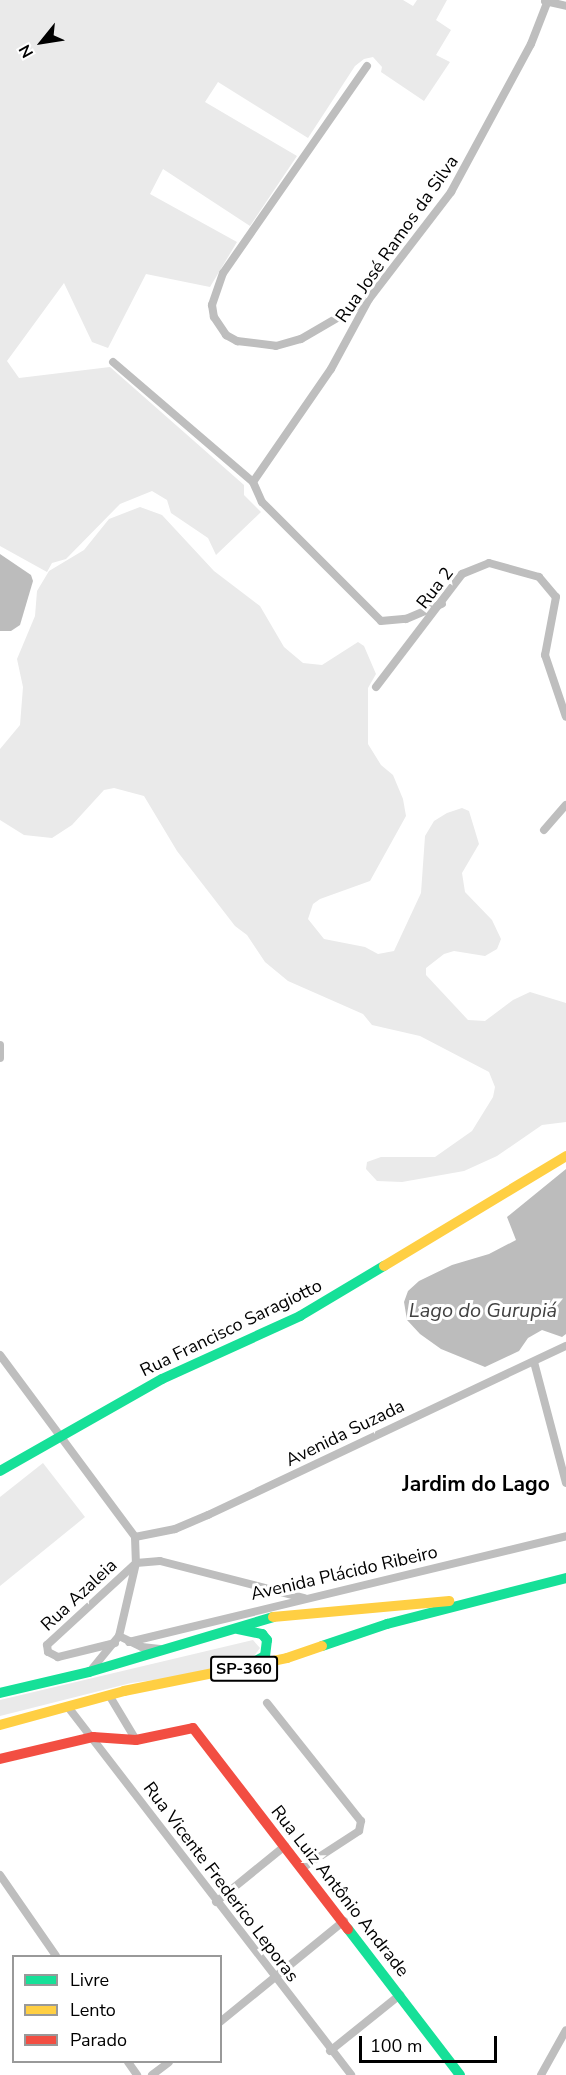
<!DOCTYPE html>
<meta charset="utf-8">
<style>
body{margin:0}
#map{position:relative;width:566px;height:2075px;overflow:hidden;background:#fff;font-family:"Nunito Sans",sans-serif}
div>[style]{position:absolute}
.green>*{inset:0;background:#eaeaea}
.water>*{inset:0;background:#bcbcbc}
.street>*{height:8px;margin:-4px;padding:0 4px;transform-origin:4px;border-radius:4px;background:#bebebe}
.fast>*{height:10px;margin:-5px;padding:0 5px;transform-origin:5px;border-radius:5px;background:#16e098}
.slow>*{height:10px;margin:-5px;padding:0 5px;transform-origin:5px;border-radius:5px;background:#ffcf43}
.jam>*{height:10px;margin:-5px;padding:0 5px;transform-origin:5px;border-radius:5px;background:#f24e42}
span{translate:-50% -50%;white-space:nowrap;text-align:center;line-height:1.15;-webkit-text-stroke:6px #fff;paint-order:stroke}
.shield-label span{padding:2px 4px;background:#fff;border:2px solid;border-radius:4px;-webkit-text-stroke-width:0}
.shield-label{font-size:16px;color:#000;font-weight:700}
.street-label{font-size:18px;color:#000}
.water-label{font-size:20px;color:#414141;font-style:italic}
.quarter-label{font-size:21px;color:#000;font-weight:700}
.legend{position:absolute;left:12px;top:1955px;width:210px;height:108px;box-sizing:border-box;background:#fff;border:2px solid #999;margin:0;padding:8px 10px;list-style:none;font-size:18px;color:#000}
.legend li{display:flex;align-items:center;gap:12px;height:30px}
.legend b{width:30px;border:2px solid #999}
.north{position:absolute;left:12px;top:12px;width:60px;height:60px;-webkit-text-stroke:4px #fff;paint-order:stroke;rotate:240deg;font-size:16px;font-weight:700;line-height:24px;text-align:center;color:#000}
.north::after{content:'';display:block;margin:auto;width:21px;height:27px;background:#000;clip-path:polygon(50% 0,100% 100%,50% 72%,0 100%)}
.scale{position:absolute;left:359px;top:2036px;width:138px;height:27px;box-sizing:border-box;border:3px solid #000;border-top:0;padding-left:8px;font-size:18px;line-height:21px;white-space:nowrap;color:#000;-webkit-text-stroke:4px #fff;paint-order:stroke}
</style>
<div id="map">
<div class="green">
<i style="clip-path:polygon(0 0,403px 0,413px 6px,417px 0,447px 0,436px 20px,451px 30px,436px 55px,450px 62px,424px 101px,381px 72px,382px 67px,373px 57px,364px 59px,355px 66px,308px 138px,218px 82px,205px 102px,297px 156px,250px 226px,163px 169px,150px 194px,237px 242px,210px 287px,146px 274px,108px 348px,92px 342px,64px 283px,7px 361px,19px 378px,110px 367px,244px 485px,244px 495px,261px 512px,216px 555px,208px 538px,171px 513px,167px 500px,152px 491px,120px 504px,66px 559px,52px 563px,47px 572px,0 546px)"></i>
<i style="clip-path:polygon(140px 507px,162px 515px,214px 571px,260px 606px,284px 647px,303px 663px,322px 665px,358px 642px,364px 646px,376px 674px,368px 688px,368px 744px,381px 765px,393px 775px,403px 799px,406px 816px,370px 881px,320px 899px,313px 904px,308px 919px,324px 939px,365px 947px,378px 954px,394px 951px,421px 893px,425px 836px,434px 821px,447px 813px,462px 808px,469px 811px,479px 844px,462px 873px,465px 892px,492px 920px,501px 939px,497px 949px,485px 956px,454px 951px,444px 954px,426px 968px,426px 975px,468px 1020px,485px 1021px,513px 1000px,530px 992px,566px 1003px,566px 1122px,542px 1125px,497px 1156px,464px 1171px,402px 1182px,377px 1181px,366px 1169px,367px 1162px,381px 1157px,435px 1157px,472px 1131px,493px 1097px,495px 1087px,489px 1072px,420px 1036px,372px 1025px,363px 1014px,288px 981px,265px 962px,247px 935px,235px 926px,177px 851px,144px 796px,114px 788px,104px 790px,72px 825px,52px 838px,24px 835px,0 820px,0 749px,20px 725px,23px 687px,17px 659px,35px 616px,37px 591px,49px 571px,84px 550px,109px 519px)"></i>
<i style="clip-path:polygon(43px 1463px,85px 1517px,0 1586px,0 1497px)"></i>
<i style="clip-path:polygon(253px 1640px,260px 1648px,251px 1660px,192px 1675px,131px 1683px,0 1716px,0 1700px)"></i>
</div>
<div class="water">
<i style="clip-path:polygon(0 554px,31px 575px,33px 581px,20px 625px,11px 631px,0 631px)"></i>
<i style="clip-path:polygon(566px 1169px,566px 1334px,562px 1337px,542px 1330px,528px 1338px,519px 1351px,485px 1367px,441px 1349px,420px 1334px,407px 1320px,404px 1302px,408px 1291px,419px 1281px,452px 1265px,489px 1254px,516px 1240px,507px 1217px)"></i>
</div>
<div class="street">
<i style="left:545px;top:1px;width:22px;rotate:13deg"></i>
<i style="left:367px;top:66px;width:252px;rotate:124.8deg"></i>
<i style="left:223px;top:273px;width:34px;rotate:109deg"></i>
<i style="left:212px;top:305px;width:12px;rotate:81deg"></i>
<i style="left:214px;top:317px;width:22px;rotate:56deg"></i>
<i style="left:226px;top:335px;width:13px;rotate:29deg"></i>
<i style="left:237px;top:341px;width:39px;rotate:7deg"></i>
<i style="left:276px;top:346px;width:26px;rotate:-16deg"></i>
<i style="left:301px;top:339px;width:78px;rotate:-30.2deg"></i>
<i style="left:113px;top:362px;width:184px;rotate:40.6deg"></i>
<i style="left:253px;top:482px;width:22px;rotate:66deg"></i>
<i style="left:262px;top:502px;width:168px;rotate:45deg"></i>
<i style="left:381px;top:621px;width:25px;rotate:-5deg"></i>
<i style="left:406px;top:619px;width:39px;rotate:-23deg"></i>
<i style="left:253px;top:482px;width:137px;rotate:-55.4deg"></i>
<i style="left:331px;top:369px;width:80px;rotate:-61.5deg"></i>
<i style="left:369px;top:299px;width:135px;rotate:-52.5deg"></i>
<i style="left:451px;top:192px;width:168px;rotate:-61.6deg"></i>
<i style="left:531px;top:44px;width:44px;rotate:-68.7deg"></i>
<i style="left:376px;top:687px;width:142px;rotate:-52.7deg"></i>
<i style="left:462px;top:574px;width:29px;rotate:-22deg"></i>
<i style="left:489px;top:563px;width:52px;rotate:15.6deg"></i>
<i style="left:539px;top:577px;width:26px;rotate:50deg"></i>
<i style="left:556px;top:597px;width:59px;rotate:100.7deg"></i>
<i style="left:545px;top:655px;width:65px;rotate:71.3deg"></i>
<i style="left:544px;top:830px;width:33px;rotate:-49deg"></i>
<i style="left:0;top:1045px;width:13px;rotate:90deg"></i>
<i style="left:0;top:1355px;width:227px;rotate:53.4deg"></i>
<i style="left:135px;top:1537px;width:26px;rotate:88deg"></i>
<i style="left:136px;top:1563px;width:75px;rotate:103.1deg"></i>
<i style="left:119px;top:1636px;width:43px;rotate:129.3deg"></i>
<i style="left:534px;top:1362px;width:125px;rotate:75.2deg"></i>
<i style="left:135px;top:1537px;width:41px;rotate:-11.3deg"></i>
<i style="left:175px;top:1529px;width:36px;rotate:-23deg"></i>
<i style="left:208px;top:1515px;width:396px;rotate:-25.3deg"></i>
<i style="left:136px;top:1563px;width:24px;rotate:-5deg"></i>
<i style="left:160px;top:1561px;width:149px;rotate:14.4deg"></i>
<i style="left:119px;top:1636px;width:25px;rotate:26deg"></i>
<i style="left:142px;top:1647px;width:18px;rotate:6deg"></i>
<i style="left:129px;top:1642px;width:450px;rotate:-13.6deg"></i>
<i style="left:115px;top:1643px;width:59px;rotate:166.2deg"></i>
<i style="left:58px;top:1657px;width:11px;rotate:-153deg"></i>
<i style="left:48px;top:1652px;width:7px;rotate:-98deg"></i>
<i style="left:47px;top:1645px;width:120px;rotate:-42.6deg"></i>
<i style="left:109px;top:1695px;width:52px;rotate:59deg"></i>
<i style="left:267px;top:1703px;width:151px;rotate:51.5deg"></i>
<i style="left:361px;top:1821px;width:10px;rotate:101deg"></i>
<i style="left:359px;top:1831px;width:68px;rotate:147deg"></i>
<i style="left:68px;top:1707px;width:464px;rotate:52.4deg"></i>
<i style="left:0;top:1875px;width:98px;rotate:55.3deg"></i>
<i style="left:216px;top:1902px;width:89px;rotate:-39.1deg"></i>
<i style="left:220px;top:2022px;width:160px;rotate:-39.2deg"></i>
<i style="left:330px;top:2051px;width:90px;rotate:-38.7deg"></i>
<i style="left:128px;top:2062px;width:16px;rotate:55deg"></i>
<i style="left:152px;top:2075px;width:21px;rotate:-37deg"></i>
<i style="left:541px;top:2075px;width:51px;rotate:-60.9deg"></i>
</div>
<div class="fast">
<i style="left:0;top:1471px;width:186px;rotate:-29.6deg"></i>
<i style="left:162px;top:1379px;width:152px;rotate:-24.5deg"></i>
<i style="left:300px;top:1316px;width:98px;rotate:-30.8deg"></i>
<i style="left:238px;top:1629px;width:25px;rotate:12deg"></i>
<i style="left:262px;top:1634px;width:8px;rotate:50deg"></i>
<i style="left:267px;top:1640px;width:16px;rotate:97deg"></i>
<i style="left:265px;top:1656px;width:15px;rotate:152deg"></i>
<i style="left:322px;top:1646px;width:69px;rotate:-18.7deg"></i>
<i style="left:387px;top:1624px;width:185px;rotate:-14.4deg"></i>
<i style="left:0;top:1693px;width:91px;rotate:-13.3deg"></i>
<i style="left:89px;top:1672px;width:192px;rotate:-16.6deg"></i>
<i style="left:348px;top:1929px;width:184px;rotate:52.5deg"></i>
</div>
<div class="slow">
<i style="left:384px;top:1266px;width:213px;rotate:-31.1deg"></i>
<i style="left:273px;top:1617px;width:177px;rotate:-5.2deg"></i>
<i style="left:0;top:1725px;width:129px;rotate:-15.3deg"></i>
<i style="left:124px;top:1691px;width:166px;rotate:-11.4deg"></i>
<i style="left:287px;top:1658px;width:37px;rotate:-19deg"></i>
</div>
<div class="jam">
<i style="left:0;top:1759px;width:96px;rotate:-13.3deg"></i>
<i style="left:93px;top:1737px;width:43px;rotate:4deg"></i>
<i style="left:136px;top:1740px;width:58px;rotate:-11.9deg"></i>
<i style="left:193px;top:1728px;width:254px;rotate:52.4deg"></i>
</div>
<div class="shield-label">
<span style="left:244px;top:1669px">SP-360</span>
</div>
<div class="street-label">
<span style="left:397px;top:239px;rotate:-55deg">Rua José Ramos da Silva</span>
<span style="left:435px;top:588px;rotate:-52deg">Rua 2</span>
<span style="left:231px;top:1328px;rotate:-26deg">Rua Francisco Saragiotto</span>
<span style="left:345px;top:1433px;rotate:-26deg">Avenida Suzada</span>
<span style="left:344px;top:1573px;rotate:-13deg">Avenida Plácido Ribeiro</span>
<span style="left:79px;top:1595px;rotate:-43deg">Rua Azaleia</span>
<span style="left:221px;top:1882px;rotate:53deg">Rua Vicente Frederico Leporas</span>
<span style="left:340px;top:1891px;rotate:52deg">Rua Luiz Antônio Andrade</span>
</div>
<div class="water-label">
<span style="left:483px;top:1310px">Lago do Gurupiá</span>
</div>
<div class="quarter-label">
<span style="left:476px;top:1484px">Jardim do Lago</span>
</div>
<ul class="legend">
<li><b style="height:8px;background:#16e098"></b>Livre</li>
<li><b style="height:8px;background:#ffcf43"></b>Lento</li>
<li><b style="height:8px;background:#f24e42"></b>Parado</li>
</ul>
<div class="north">N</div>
<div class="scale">100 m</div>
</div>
